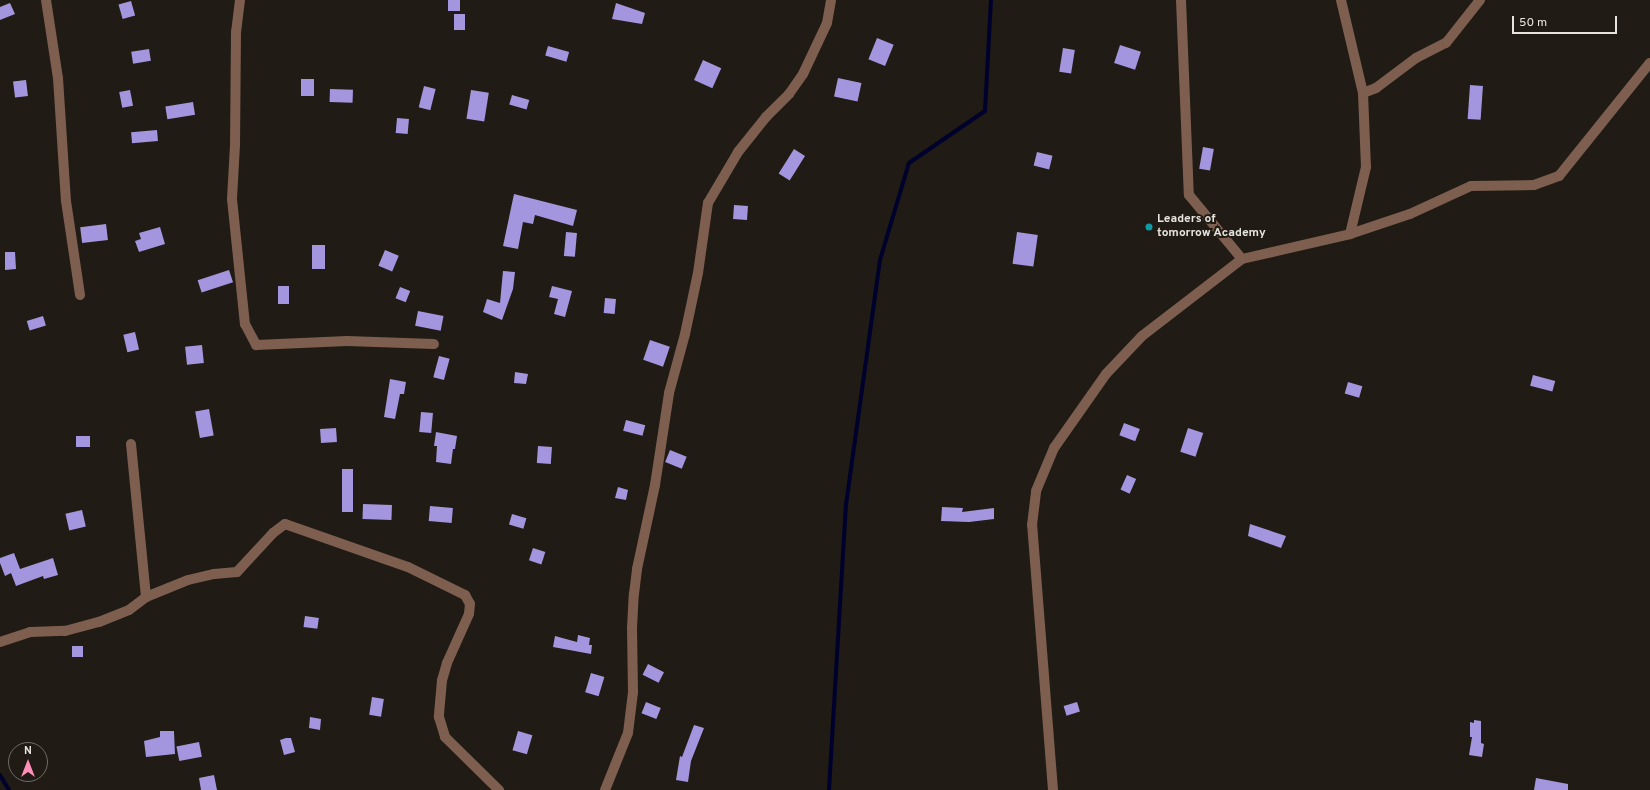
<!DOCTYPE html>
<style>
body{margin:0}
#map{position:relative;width:1650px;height:790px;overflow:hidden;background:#201b14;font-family:Overpass,sans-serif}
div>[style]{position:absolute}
.stream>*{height:4px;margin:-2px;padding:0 2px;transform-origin:2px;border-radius:2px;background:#00002d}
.building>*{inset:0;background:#a396de;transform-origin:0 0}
.minor>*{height:10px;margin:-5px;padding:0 5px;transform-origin:5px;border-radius:5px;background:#7d5e4f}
.tertiary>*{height:10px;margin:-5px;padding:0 5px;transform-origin:5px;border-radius:5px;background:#7d5e4f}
.dots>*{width:11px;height:11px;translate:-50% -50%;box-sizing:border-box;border:2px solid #201b14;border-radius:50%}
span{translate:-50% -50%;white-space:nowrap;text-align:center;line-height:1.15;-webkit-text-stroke:4px #201b14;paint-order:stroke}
.poi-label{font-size:12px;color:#e7e4df;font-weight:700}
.left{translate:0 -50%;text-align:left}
.north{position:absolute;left:8px;top:742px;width:40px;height:40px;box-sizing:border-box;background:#201b14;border:1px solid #706b65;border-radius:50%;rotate:0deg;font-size:11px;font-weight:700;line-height:16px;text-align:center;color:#e7e4df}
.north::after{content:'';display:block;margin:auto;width:14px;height:18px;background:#ff8eb9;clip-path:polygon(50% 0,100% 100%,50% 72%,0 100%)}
.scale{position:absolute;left:1512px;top:16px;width:105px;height:18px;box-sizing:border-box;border:2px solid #e7e4df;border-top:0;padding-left:5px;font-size:12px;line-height:14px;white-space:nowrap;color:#e7e4df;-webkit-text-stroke:3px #201b14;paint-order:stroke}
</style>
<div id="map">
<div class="stream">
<i style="left:0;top:775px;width:17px;rotate:59deg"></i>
<i style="left:829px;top:790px;width:286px;rotate:-86.6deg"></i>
<i style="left:846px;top:505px;width:247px;rotate:-82.1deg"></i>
<i style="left:880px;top:260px;width:101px;rotate:-73.4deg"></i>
<i style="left:909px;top:163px;width:92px;rotate:-34.4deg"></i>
<i style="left:985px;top:111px;width:111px;rotate:-86.9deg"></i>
</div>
<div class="building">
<i style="left:448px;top:0;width:12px;height:11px"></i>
<i style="left:131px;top:1px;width:15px;height:13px;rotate:74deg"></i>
<i style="clip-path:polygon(10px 3px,15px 14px,0 20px,0 7px)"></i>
<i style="clip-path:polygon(616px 3px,645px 13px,642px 24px,612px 19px)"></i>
<i style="left:454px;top:14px;width:11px;height:16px"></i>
<i style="left:877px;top:38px;width:18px;height:23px;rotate:22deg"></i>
<i style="left:1120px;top:45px;width:22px;height:19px;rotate:18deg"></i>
<i style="left:548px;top:46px;width:22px;height:10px;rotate:16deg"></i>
<i style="left:1063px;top:48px;width:12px;height:24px;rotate:9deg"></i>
<i style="left:149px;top:49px;width:12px;height:18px;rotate:81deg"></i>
<i style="left:703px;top:60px;width:20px;height:22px;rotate:24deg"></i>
<i style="left:838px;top:78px;width:24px;height:19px;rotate:12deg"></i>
<i style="left:301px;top:79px;width:13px;height:17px"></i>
<i style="left:26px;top:80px;width:16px;height:13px;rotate:83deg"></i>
<i style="left:1470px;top:85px;width:13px;height:34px;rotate:4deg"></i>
<i style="left:424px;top:86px;width:12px;height:22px;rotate:14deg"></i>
<i style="left:330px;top:89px;width:23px;height:13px;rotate:2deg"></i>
<i style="left:130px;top:90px;width:16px;height:11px;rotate:79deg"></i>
<i style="left:471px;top:90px;width:18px;height:29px;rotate:9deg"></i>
<i style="left:512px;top:95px;width:18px;height:10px;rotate:16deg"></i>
<i style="left:193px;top:102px;width:13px;height:28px;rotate:81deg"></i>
<i style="left:397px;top:118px;width:12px;height:15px;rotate:5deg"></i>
<i style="left:157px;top:130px;width:11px;height:26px;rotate:85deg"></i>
<i style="left:1203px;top:147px;width:11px;height:22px;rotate:10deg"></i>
<i style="left:794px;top:149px;width:13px;height:29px;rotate:32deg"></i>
<i style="left:1037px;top:152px;width:16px;height:14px;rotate:14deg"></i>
<i style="clip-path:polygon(514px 194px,577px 210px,573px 226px,535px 215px,533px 224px,523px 222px,518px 249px,503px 246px)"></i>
<i style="left:734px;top:205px;width:14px;height:14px;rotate:4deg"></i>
<i style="left:106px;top:224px;width:16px;height:26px;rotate:83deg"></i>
<i style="clip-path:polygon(160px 227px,165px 244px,139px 252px,135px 241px,141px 239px,139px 233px)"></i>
<i style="left:566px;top:232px;width:11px;height:24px;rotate:5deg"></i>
<i style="left:1017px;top:232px;width:21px;height:32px;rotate:8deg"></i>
<i style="left:312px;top:245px;width:13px;height:24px"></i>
<i style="left:385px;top:250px;width:15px;height:17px;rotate:23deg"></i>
<i style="clip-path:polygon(5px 252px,15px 252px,16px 269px,5px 270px)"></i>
<i style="left:229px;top:270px;width:13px;height:33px;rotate:72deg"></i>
<i style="clip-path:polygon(503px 271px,515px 272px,513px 289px,502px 320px,483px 312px,487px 299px,500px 303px)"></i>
<i style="left:289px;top:286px;width:18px;height:11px;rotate:90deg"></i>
<i style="clip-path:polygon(552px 286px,572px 291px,565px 317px,554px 314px,558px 299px,549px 297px)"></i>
<i style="left:400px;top:287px;width:11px;height:12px;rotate:22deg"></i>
<i style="left:605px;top:298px;width:11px;height:15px;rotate:5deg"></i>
<i style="left:418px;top:311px;width:26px;height:15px;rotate:11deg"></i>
<i style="left:43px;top:316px;width:10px;height:17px;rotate:73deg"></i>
<i style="left:135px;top:332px;width:18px;height:12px;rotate:77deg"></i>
<i style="left:650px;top:340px;width:21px;height:21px;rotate:19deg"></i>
<i style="left:202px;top:345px;width:18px;height:17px;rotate:84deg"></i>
<i style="left:439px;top:356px;width:11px;height:22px;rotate:15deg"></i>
<i style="clip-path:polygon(515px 372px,528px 374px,526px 384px,514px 383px)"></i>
<i style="left:1533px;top:375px;width:23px;height:11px;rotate:15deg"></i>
<i style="clip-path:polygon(390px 379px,406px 382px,404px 394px,400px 394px,395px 419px,384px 417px)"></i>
<i style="left:1348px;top:382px;width:15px;height:12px;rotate:16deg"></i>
<i style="left:209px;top:409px;width:27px;height:14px;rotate:80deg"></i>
<i style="left:421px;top:412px;width:12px;height:20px;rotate:5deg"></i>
<i style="left:626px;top:420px;width:20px;height:11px;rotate:15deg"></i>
<i style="left:1124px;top:423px;width:17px;height:13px;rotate:21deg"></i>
<i style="left:336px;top:428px;width:14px;height:16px;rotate:86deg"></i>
<i style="left:1188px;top:428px;width:16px;height:25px;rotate:18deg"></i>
<i style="clip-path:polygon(436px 432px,457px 436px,455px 449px,453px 449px,451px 464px,436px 462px,437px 446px,434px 446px)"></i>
<i style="left:76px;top:436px;width:14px;height:11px"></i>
<i style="left:538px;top:446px;width:14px;height:17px;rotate:4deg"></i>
<i style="left:670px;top:450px;width:18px;height:13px;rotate:22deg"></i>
<i style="left:342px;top:469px;width:11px;height:43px"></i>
<i style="left:1127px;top:475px;width:10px;height:16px;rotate:24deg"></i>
<i style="clip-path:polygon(618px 487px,628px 490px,626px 500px,615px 498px)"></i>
<i style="left:363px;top:504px;width:29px;height:15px;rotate:2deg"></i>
<i style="left:430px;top:506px;width:23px;height:15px;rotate:5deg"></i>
<i style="clip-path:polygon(942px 507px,963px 508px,962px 512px,994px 508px,994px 519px,969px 522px,941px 521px)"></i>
<i style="left:82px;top:510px;width:17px;height:17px;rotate:77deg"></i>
<i style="left:512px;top:514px;width:15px;height:11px;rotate:16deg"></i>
<i style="clip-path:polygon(1250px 524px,1286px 536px,1281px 548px,1248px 536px)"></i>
<i style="left:533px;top:548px;width:13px;height:13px;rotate:18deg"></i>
<i style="clip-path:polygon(14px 553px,20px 569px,53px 558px,58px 575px,44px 579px,43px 576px,16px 586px,11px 573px,5px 576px,0 563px,0 558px)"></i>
<i style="left:305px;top:616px;width:14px;height:11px;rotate:8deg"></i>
<i style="clip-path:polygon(578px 635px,590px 638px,589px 645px,592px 645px,591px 654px,553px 647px,555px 636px,577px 642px)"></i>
<i style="left:72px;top:646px;width:11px;height:11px"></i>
<i style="left:648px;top:664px;width:18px;height:12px;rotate:27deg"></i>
<i style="left:591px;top:673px;width:14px;height:20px;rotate:17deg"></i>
<i style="left:372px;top:697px;width:12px;height:18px;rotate:9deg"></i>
<i style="left:646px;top:702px;width:16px;height:12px;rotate:22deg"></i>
<i style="left:1077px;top:702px;width:10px;height:14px;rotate:73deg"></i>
<i style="clip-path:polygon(310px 717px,321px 719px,320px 730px,309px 728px)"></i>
<i style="clip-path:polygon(1474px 720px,1481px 721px,1481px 743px,1484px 744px,1482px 757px,1469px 755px,1472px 737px,1470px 737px,1470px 722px,1474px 723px)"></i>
<i style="clip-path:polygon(694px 725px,704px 728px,691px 761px,688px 782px,676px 780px,680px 756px,682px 757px)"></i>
<i style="clip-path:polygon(160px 731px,174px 731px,175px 754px,146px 757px,144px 741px,160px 737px)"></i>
<i style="left:518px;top:731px;width:15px;height:20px;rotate:16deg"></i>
<i style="clip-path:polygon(286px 738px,291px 738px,295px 752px,284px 755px,280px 740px)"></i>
<i style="left:199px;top:742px;width:15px;height:23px;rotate:79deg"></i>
<i style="clip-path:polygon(214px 775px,217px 790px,201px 790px,199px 778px)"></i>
<i style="clip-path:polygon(1536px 778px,1568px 784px,1568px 790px,1534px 790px)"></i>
</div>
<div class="minor">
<i style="left:46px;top:0;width:79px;rotate:81.3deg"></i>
<i style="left:58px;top:78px;width:123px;rotate:86.3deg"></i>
<i style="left:66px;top:201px;width:95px;rotate:81.5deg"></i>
<i style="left:240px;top:0;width:32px;rotate:97deg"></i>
<i style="left:236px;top:32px;width:113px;rotate:90.5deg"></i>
<i style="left:235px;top:145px;width:54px;rotate:93.2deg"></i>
<i style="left:232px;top:199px;width:126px;rotate:84.1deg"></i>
<i style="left:245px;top:324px;width:24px;rotate:62deg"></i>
<i style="left:256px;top:345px;width:91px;rotate:-2.5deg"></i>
<i style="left:347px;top:341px;width:87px;rotate:2deg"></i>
<i style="left:1181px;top:0;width:195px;rotate:87.7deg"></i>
<i style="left:1189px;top:195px;width:83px;rotate:50.4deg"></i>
<i style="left:1341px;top:0;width:96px;rotate:76.7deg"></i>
<i style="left:1363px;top:93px;width:74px;rotate:87.7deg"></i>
<i style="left:1366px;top:167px;width:69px;rotate:103.4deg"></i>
<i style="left:1363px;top:93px;width:14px;rotate:-21deg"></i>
<i style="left:1376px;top:88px;width:50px;rotate:-36.9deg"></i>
<i style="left:1416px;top:58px;width:34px;rotate:-27deg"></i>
<i style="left:1446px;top:43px;width:55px;rotate:-51.7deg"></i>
<i style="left:131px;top:444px;width:154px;rotate:84.4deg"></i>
<i style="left:0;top:642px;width:32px;rotate:-18deg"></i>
<i style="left:30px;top:632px;width:35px;rotate:-2deg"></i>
<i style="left:65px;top:631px;width:35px;rotate:-15deg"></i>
<i style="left:99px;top:622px;width:32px;rotate:-22deg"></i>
<i style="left:129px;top:610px;width:21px;rotate:-37deg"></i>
<i style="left:146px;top:597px;width:45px;rotate:-22deg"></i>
<i style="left:188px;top:580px;width:27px;rotate:-13deg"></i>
<i style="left:214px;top:574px;width:23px;rotate:-5deg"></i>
<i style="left:237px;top:572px;width:53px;rotate:-47.3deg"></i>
<i style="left:273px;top:533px;width:15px;rotate:-37deg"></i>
<i style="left:285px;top:524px;width:130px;rotate:19.3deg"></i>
<i style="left:408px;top:567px;width:64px;rotate:26.2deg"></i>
<i style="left:465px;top:595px;width:10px;rotate:61deg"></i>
<i style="left:470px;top:604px;width:10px;rotate:96deg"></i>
<i style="left:469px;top:614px;width:54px;rotate:114.2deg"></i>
<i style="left:447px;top:663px;width:18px;rotate:106deg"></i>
<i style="left:442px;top:680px;width:37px;rotate:95deg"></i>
<i style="left:439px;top:717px;width:21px;rotate:73deg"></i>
<i style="left:445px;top:737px;width:76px;rotate:44.5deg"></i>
<i style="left:605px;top:790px;width:61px;rotate:-68deg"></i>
<i style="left:628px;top:733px;width:41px;rotate:-83deg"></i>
<i style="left:633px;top:692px;width:64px;rotate:-90.9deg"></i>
<i style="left:632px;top:628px;width:34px;rotate:-87deg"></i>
<i style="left:634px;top:594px;width:25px;rotate:-83deg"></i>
<i style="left:637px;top:569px;width:86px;rotate:-77.9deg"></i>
<i style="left:655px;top:485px;width:93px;rotate:-81.3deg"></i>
<i style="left:669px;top:393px;width:61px;rotate:-74.8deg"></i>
<i style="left:685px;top:334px;width:62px;rotate:-78deg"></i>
<i style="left:698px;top:273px;width:71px;rotate:-81.9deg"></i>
<i style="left:708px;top:203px;width:59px;rotate:-59.5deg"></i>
<i style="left:738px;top:152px;width:45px;rotate:-51.3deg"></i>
<i style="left:766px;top:117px;width:33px;rotate:-45deg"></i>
<i style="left:789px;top:94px;width:24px;rotate:-55deg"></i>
<i style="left:803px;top:74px;width:56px;rotate:-64.8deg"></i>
<i style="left:827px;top:23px;width:23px;rotate:-80deg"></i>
</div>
<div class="tertiary">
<i style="left:1053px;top:790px;width:266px;rotate:-94.5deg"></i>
<i style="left:1032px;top:525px;width:34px;rotate:-83deg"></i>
<i style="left:1036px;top:491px;width:47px;rotate:-67.3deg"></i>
<i style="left:1054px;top:448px;width:90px;rotate:-54.9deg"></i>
<i style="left:1106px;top:374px;width:52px;rotate:-46.5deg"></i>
<i style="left:1142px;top:336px;width:126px;rotate:-37.6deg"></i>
<i style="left:1242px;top:259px;width:111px;rotate:-13deg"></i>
<i style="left:1350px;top:234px;width:63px;rotate:-18.4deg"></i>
<i style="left:1410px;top:214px;width:67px;rotate:-24.7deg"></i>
<i style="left:1471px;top:186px;width:63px;rotate:-0.9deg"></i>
<i style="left:1534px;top:185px;width:27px;rotate:-20deg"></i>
<i style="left:1559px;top:176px;width:145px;rotate:-51.2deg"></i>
</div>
<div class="dots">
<i style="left:1149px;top:227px;background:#0f9aa8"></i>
</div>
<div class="poi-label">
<span class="left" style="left:1157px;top:227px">Leaders of<br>tomorrow Academy</span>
</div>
<div class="north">N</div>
<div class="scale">50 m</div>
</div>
